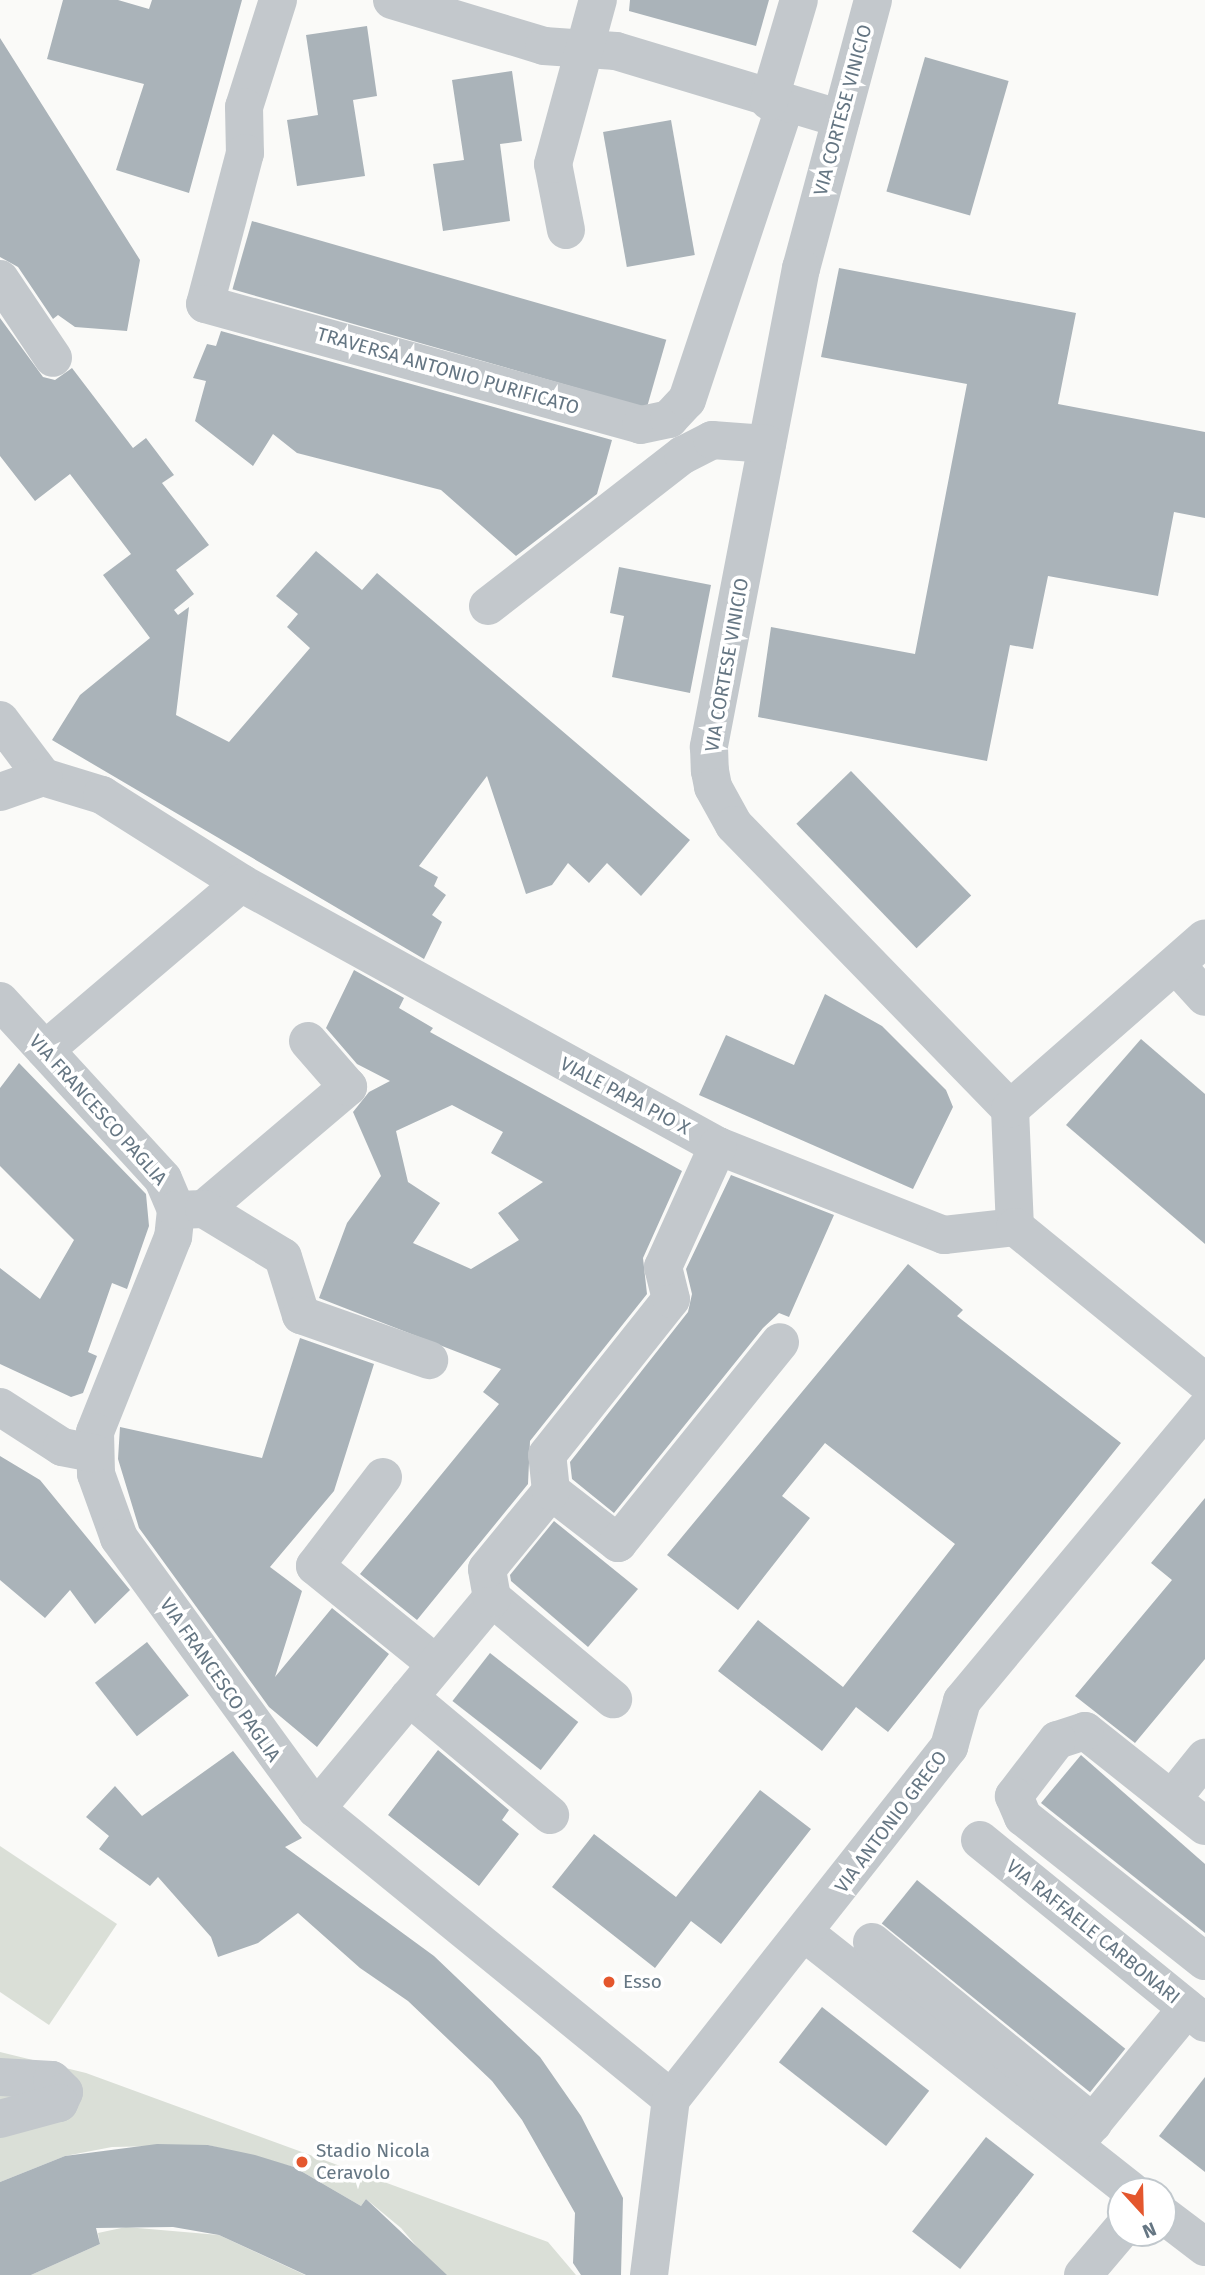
<!DOCTYPE html>
<style>
body{margin:0}
#map{position:relative;width:1205px;height:2275px;overflow:hidden;background:#fafaf8;font-family:"Fira Sans",sans-serif}
div>[style]{position:absolute}
.green>*{inset:0;background:#dadfd7}
.building>*{inset:0;background:#aab3b9;transform-origin:0 0}
.minor>*{height:38px;margin:-19px;padding:0 19px;transform-origin:19px;border-radius:19px;background:#c3c8cc}
.dots>*{width:19px;height:19px;translate:-50% -50%;box-sizing:border-box;border:4px solid #fff;border-radius:50%}
span{translate:-50% -50%;white-space:nowrap;text-align:center;line-height:1.15;-webkit-text-stroke:7px #fff;paint-order:stroke}
.street-label{font-size:19px;color:#657683}
.poi-label{font-size:19px;color:#657683}
.left{translate:0 -50%;text-align:left}
.north{position:absolute;left:1107px;top:2177px;width:70px;height:70px;box-sizing:border-box;background:#fff;border:2px solid #c1c8cd;border-radius:50%;rotate:158deg;font-size:19px;font-weight:700;line-height:28px;text-align:center;color:#657683}
.north::after{content:'';display:block;margin:auto;width:24px;height:32px;background:#e4572e;clip-path:polygon(50% 0,100% 100%,50% 72%,0 100%)}
</style>
<div id="map">
<div class="green">
<i style="clip-path:polygon(0 1846px,117px 1924px,49px 2025px,0 1992px)"></i>
<i style="clip-path:polygon(0 2052px,86px 2073px,548px 2242px,576px 2275px,441px 2275px,401px 2228px,366px 2199px,361px 2206px,294px 2167px,208px 2145px,112px 2147px,65px 2156px,0 2182px)"></i>
<i style="clip-path:polygon(126px 2227px,219px 2235px,305px 2275px,31px 2275px,100px 2244px,98px 2233px)"></i>
</div>
<div class="building">
<i style="clip-path:polygon(63px 0,118px 0,149px 9px,152px 0,242px 0,189px 193px,116px 170px,144px 84px,47px 59px)"></i>
<i style="clip-path:polygon(630px 0,769px 0,756px 46px,629px 11px)"></i>
<i style="clip-path:polygon(367px 26px,377px 96px,353px 100px,365px 176px,297px 186px,287px 120px,318px 115px,306px 35px)"></i>
<i style="clip-path:polygon(0 38px,140px 260px,127px 331px,75px 327px,58px 315px,53px 319px,18px 267px,0 257px)"></i>
<i style="left:925px;top:57px;width:87px;height:140px;rotate:16deg"></i>
<i style="clip-path:polygon(512px 71px,522px 141px,500px 144px,510px 221px,443px 231px,433px 164px,464px 160px,452px 80px)"></i>
<i style="left:671px;top:120px;width:137px;height:69px;rotate:80deg"></i>
<i style="left:252px;top:221px;width:431px;height:71px;rotate:16deg"></i>
<i style="clip-path:polygon(839px 268px,1076px 313px,1058px 404px,1205px 432px,1205px 518px,1174px 512px,1158px 596px,1048px 576px,1033px 649px,1010px 645px,987px 761px,758px 717px,771px 627px,915px 654px,967px 384px,821px 357px)"></i>
<i style="clip-path:polygon(0 318px,43px 377px,55px 380px,72px 368px,133px 448px,146px 438px,174px 475px,162px 483px,209px 545px,176px 570px,194px 594px,174px 610px,178px 615px,189px 607px,176px 715px,229px 742px,310px 648px,287px 627px,298px 614px,276px 596px,316px 551px,362px 590px,377px 573px,690px 840px,641px 896px,607px 863px,589px 883px,568px 863px,552px 885px,526px 894px,487px 776px,419px 866px,438px 877px,434px 886px,446px 895px,432px 915px,442px 922px,424px 959px,52px 740px,80px 695px,150px 638px,103px 575px,131px 554px,70px 474px,35px 501px,0 456px)"></i>
<i style="clip-path:polygon(221px 331px,612px 440px,597px 494px,516px 556px,441px 490px,297px 453px,273px 434px,253px 466px,195px 421px,206px 381px,193px 378px,207px 344px,216px 346px)"></i>
<i style="clip-path:polygon(619px 567px,711px 585px,690px 693px,612px 677px,624px 616px,610px 613px)"></i>
<i style="left:851px;top:771px;width:173px;height:76px;rotate:46deg"></i>
<i style="clip-path:polygon(evenodd,354px 970px,404px 998px,399px 1008px,433px 1028px,430px 1032px,682px 1171px,643px 1258px,647px 1294px,530px 1441px,528px 1484px,417px 1620px,360px 1574px,499px 1404px,483px 1392px,501px 1369px,319px 1298px,347px 1223px,381px 1176px,353px 1112px,369px 1092px,390px 1081px,357px 1064px,326px 1028px,354px 970px,452px 1105px,503px 1132px,491px 1153px,543px 1182px,498px 1213px,519px 1240px,471px 1269px,413px 1243px,440px 1203px,408px 1182px,396px 1131px,452px 1105px)"></i>
<i style="clip-path:polygon(825px 994px,882px 1026px,946px 1090px,953px 1107px,913px 1189px,699px 1095px,726px 1035px,794px 1065px)"></i>
<i style="clip-path:polygon(1141px 1039px,1205px 1094px,1205px 1244px,1066px 1125px)"></i>
<i style="clip-path:polygon(19px 1063px,146px 1194px,149px 1226px,127px 1289px,112px 1283px,88px 1352px,97px 1356px,83px 1393px,71px 1397px,0 1364px,0 1268px,40px 1299px,74px 1240px,0 1166px,0 1088px)"></i>
<i style="clip-path:polygon(731px 1175px,834px 1215px,789px 1317px,779px 1313px,763px 1328px,614px 1513px,572px 1479px,570px 1462px,688px 1312px,692px 1294px,686px 1269px)"></i>
<i style="clip-path:polygon(908px 1264px,963px 1310px,957px 1316px,1121px 1443px,888px 1732px,856px 1707px,822px 1751px,718px 1671px,758px 1620px,843px 1687px,955px 1544px,825px 1443px,782px 1496px,810px 1518px,738px 1610px,667px 1555px)"></i>
<i style="clip-path:polygon(300px 1338px,374px 1364px,334px 1491px,270px 1567px,302px 1591px,275px 1677px,332px 1608px,389px 1654px,317px 1747px,269px 1707px,139px 1528px,118px 1459px,120px 1427px,262px 1458px)"></i>
<i style="clip-path:polygon(0 1456px,40px 1480px,130px 1590px,95px 1624px,70px 1590px,45px 1618px,0 1580px)"></i>
<i style="clip-path:polygon(1205px 1498px,1205px 1659px,1135px 1743px,1075px 1696px,1172px 1580px,1151px 1563px)"></i>
<i style="clip-path:polygon(554px 1521px,638px 1589px,588px 1647px,511px 1581px,510px 1575px)"></i>
<i style="left:147px;top:1642px;width:68px;height:66px;rotate:52deg"></i>
<i style="left:490px;top:1653px;width:112px;height:61px;rotate:38deg"></i>
<i style="clip-path:polygon(438px 1750px,509px 1810px,502px 1820px,519px 1834px,479px 1886px,388px 1815px)"></i>
<i style="clip-path:polygon(233px 1751px,302px 1838px,285px 1847px,434px 1956px,540px 2057px,581px 2116px,623px 2198px,621px 2275px,581px 2275px,573px 2263px,575px 2213px,522px 2120px,492px 2081px,408px 2001px,360px 1968px,298px 1913px,258px 1943px,218px 1957px,211px 1937px,158px 1877px,150px 1886px,99px 1849px,109px 1836px,86px 1817px,115px 1786px,142px 1816px)"></i>
<i style="clip-path:polygon(1081px 1755px,1205px 1864px,1205px 1933px,1041px 1803px)"></i>
<i style="clip-path:polygon(760px 1790px,811px 1829px,721px 1944px,691px 1921px,655px 1968px,552px 1887px,594px 1834px,676px 1897px)"></i>
<i style="left:917px;top:1880px;width:268px;height:56px;rotate:39deg"></i>
<i style="left:822px;top:2007px;width:136px;height:70px;rotate:38deg"></i>
<i style="clip-path:polygon(1205px 2077px,1205px 2172px,1159px 2136px)"></i>
<i style="left:986px;top:2137px;width:61px;height:120px;rotate:38deg"></i>
<i style="clip-path:polygon(157px 2144px,208px 2145px,255px 2155px,294px 2167px,361px 2206px,366px 2199px,447px 2275px,306px 2275px,219px 2235px,173px 2227px,96px 2228px,100px 2244px,31px 2275px,0 2275px,0 2182px,65px 2156px)"></i>
</div>
<div class="minor">
<i style="left:278px;top:0;width:112px;rotate:107.6deg"></i>
<i style="left:244px;top:107px;width:46px;rotate:88.8deg"></i>
<i style="left:245px;top:153px;width:156px;rotate:104.8deg"></i>
<i style="left:205px;top:304px;width:452px;rotate:15.5deg"></i>
<i style="left:641px;top:425px;width:29px;rotate:-12deg"></i>
<i style="left:669px;top:419px;width:26px;rotate:-47deg"></i>
<i style="left:687px;top:400px;width:311px;rotate:-71.6deg"></i>
<i style="left:392px;top:0;width:159px;rotate:16.8deg"></i>
<i style="left:544px;top:46px;width:72px;rotate:4deg"></i>
<i style="left:616px;top:51px;width:235px;rotate:16.8deg"></i>
<i style="left:873px;top:0;width:278px;rotate:105deg"></i>
<i style="left:801px;top:268px;width:488px;rotate:100.9deg"></i>
<i style="left:709px;top:747px;width:24px;rotate:88deg"></i>
<i style="left:710px;top:771px;width:16px;rotate:79deg"></i>
<i style="left:713px;top:787px;width:43px;rotate:61.1deg"></i>
<i style="left:734px;top:825px;width:396px;rotate:45.8deg"></i>
<i style="left:1010px;top:1109px;width:118px;rotate:87.6deg"></i>
<i style="left:769px;top:101px;width:105px;rotate:-73.5deg"></i>
<i style="left:566px;top:230px;width:67px;rotate:-101.1deg"></i>
<i style="left:553px;top:164px;width:170px;rotate:-74.7deg"></i>
<i style="left:0;top:279px;width:95px;rotate:56.1deg"></i>
<i style="left:488px;top:606px;width:247px;rotate:-37.8deg"></i>
<i style="left:683px;top:455px;width:33px;rotate:-27deg"></i>
<i style="left:712px;top:440px;width:55px;rotate:4.2deg"></i>
<i style="left:0;top:720px;width:71px;rotate:53deg"></i>
<i style="left:43px;top:777px;width:62px;rotate:17deg"></i>
<i style="left:102px;top:795px;width:165px;rotate:32.3deg"></i>
<i style="left:241px;top:883px;width:545px;rotate:28.87deg"></i>
<i style="left:718px;top:1146px;width:243px;rotate:21.5deg"></i>
<i style="left:944px;top:1235px;width:71px;rotate:-6.4deg"></i>
<i style="left:1015px;top:1227px;width:245px;rotate:39.2deg"></i>
<i style="left:0;top:792px;width:46px;rotate:-19.2deg"></i>
<i style="left:1176px;top:965px;width:43px;rotate:47.8deg"></i>
<i style="left:0;top:1001px;width:241px;rotate:47.5deg"></i>
<i style="left:163px;top:1179px;width:34px;rotate:67deg"></i>
<i style="left:176px;top:1210px;width:27px;rotate:96deg"></i>
<i style="left:173px;top:1237px;width:210px;rotate:111.8deg"></i>
<i style="left:95px;top:1432px;width:42px;rotate:88.6deg"></i>
<i style="left:96px;top:1474px;width:68px;rotate:70.2deg"></i>
<i style="left:119px;top:1538px;width:335px;rotate:54deg"></i>
<i style="left:316px;top:1809px;width:458px;rotate:39.2deg"></i>
<i style="left:45px;top:1050px;width:257px;rotate:-40.4deg"></i>
<i style="left:1010px;top:1109px;width:259px;rotate:-41.2deg"></i>
<i style="left:204px;top:1209px;width:189px;rotate:-40.3deg"></i>
<i style="left:348px;top:1087px;width:61px;rotate:-131deg"></i>
<i style="left:176px;top:1210px;width:28px;rotate:-2deg"></i>
<i style="left:204px;top:1209px;width:92px;rotate:31.3deg"></i>
<i style="left:283px;top:1257px;width:61px;rotate:72.8deg"></i>
<i style="left:301px;top:1315px;width:136px;rotate:19.4deg"></i>
<i style="left:0;top:1407px;width:74px;rotate:32.8deg"></i>
<i style="left:62px;top:1447px;width:33px;rotate:11deg"></i>
<i style="left:383px;top:1477px;width:112px;rotate:127.4deg"></i>
<i style="left:315px;top:1566px;width:156px;rotate:39deg"></i>
<i style="left:551px;top:1491px;width:85px;rotate:37.8deg"></i>
<i style="left:618px;top:1543px;width:258px;rotate:-51.1deg"></i>
<i style="left:492px;top:1598px;width:158px;rotate:39.9deg"></i>
<i style="left:409px;top:1697px;width:184px;rotate:39.9deg"></i>
<i style="left:1172px;top:1799px;width:53px;rotate:-51.2deg"></i>
<i style="left:316px;top:1809px;width:275px;rotate:-50.2deg"></i>
<i style="left:492px;top:1598px;width:29px;rotate:-100deg"></i>
<i style="left:487px;top:1569px;width:101px;rotate:-50.6deg"></i>
<i style="left:551px;top:1491px;width:36px;rotate:-96deg"></i>
<i style="left:547px;top:1455px;width:199px;rotate:-51.5deg"></i>
<i style="left:671px;top:1299px;width:33px;rotate:-104deg"></i>
<i style="left:663px;top:1267px;width:133px;rotate:-65.6deg"></i>
<i style="left:1205px;top:1826px;width:153px;rotate:-141.6deg"></i>
<i style="left:1085px;top:1731px;width:29px;rotate:162deg"></i>
<i style="left:1057px;top:1740px;width:71px;rotate:127.5deg"></i>
<i style="left:1014px;top:1796px;width:23px;rotate:67deg"></i>
<i style="left:1023px;top:1817px;width:232px;rotate:38.4deg"></i>
<i style="left:980px;top:1840px;width:290px;rotate:39.1deg"></i>
<i style="left:806px;top:1934px;width:415px;rotate:38.3deg"></i>
<i style="left:872px;top:1942px;width:286px;rotate:39.3deg"></i>
<i style="left:0;top:2077px;width:52px;rotate:3.3deg"></i>
<i style="left:52px;top:2080px;width:17px;rotate:45deg"></i>
<i style="left:64px;top:2092px;width:12px;rotate:114deg"></i>
<i style="left:59px;top:2103px;width:61px;rotate:164.8deg"></i>
<i style="left:671px;top:2099px;width:449px;rotate:-51.7deg"></i>
<i style="left:949px;top:1747px;width:48px;rotate:-74.2deg"></i>
<i style="left:962px;top:1701px;width:380px;rotate:-50.2deg"></i>
<i style="left:1077px;top:2142px;width:173px;rotate:-50.6deg"></i>
<i style="left:1163px;top:2215px;width:53px;rotate:37.3deg"></i>
<i style="left:649px;top:2275px;width:177px;rotate:-82.9deg"></i>
<i style="left:1083px;top:2275px;width:59px;rotate:-49.8deg"></i>
</div>
<div class="dots">
<i style="left:609px;top:1982px;background:#e4572e"></i>
<i style="left:302px;top:2162px;background:#e4572e"></i>
</div>
<div class="street-label">
<span style="left:843px;top:110px;rotate:-75deg">VIA CORTESE VINICIO</span>
<span style="left:448px;top:371px;rotate:16deg">TRAVERSA ANTONIO PURIFICATO</span>
<span style="left:727px;top:665px;rotate:-80deg">VIA CORTESE VINICIO</span>
<span style="left:625px;top:1096px;rotate:28deg">VIALE PAPA PIO X</span>
<span style="left:98px;top:1110px;rotate:48deg">VIA FRANCESCO PAGLIA</span>
<span style="left:220px;top:1680px;rotate:55deg">VIA FRANCESCO PAGLIA</span>
<span style="left:891px;top:1822px;rotate:-53deg">VIA ANTONIO GRECO</span>
<span style="left:1093px;top:1932px;rotate:39deg">VIA RAFFAELE CARBONARI</span>
</div>
<div class="poi-label">
<span class="left" style="left:623px;top:1982px">Esso</span>
<span class="left" style="left:316px;top:2162px">Stadio Nicola<br>Ceravolo</span>
</div>
<div class="north">N</div>
</div>
